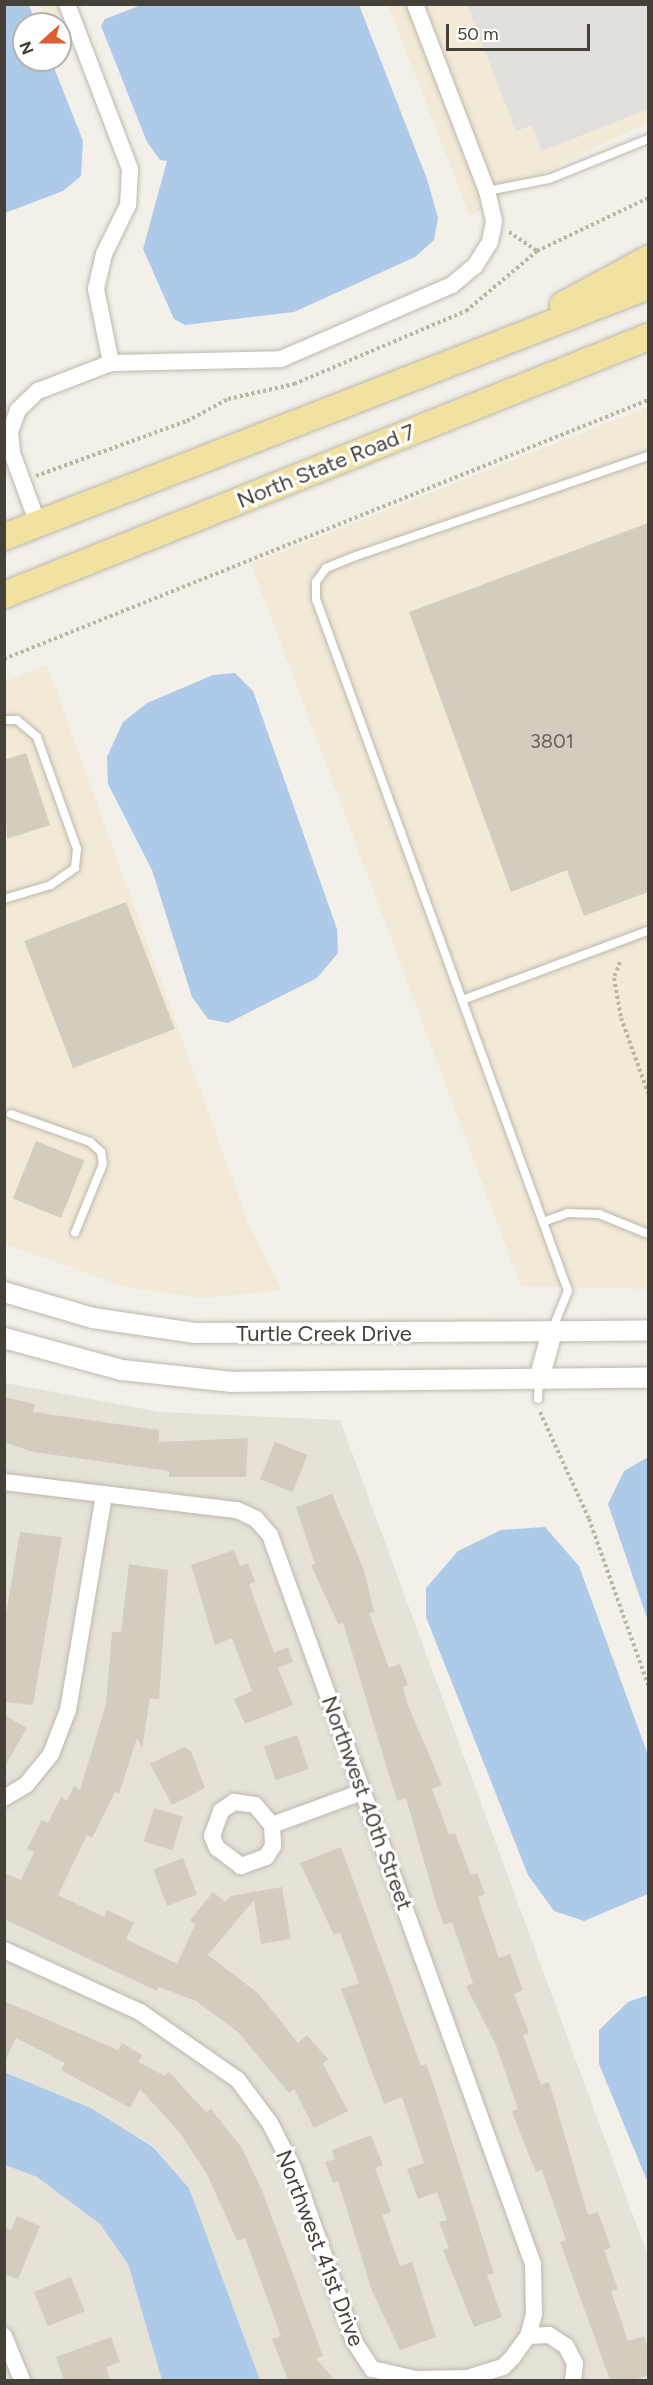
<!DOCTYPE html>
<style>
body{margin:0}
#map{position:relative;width:653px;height:2385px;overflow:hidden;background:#f2f0e9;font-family:Figtree,sans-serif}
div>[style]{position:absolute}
.residential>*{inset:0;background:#e6e2d8}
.commercial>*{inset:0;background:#f2e9d7}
.parking>*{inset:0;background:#e1e0dd}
.water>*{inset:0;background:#adcae8}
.building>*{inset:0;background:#d3cdc0;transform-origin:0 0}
.path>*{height:4px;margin-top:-2px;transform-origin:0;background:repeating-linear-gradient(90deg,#bdb59f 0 3px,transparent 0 6px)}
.roads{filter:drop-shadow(0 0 2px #bdb8ac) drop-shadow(0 0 2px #bdb8ac)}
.service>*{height:8px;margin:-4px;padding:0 4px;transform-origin:4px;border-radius:4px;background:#fff}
.minor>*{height:16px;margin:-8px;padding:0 8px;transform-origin:8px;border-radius:8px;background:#fff}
.tertiary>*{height:20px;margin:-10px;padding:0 10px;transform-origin:10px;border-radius:10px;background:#fff}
.primary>*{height:26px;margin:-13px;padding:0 13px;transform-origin:13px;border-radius:13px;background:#f2e2a2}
span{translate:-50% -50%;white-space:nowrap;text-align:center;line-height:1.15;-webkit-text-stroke:6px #fff;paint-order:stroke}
.number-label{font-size:20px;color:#68645a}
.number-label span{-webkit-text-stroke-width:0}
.street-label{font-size:22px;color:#454138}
.frame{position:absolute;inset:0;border:6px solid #454138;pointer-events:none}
.north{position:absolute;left:12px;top:12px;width:60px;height:60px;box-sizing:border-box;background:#fff;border:2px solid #b5b3af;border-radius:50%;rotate:249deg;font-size:16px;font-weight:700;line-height:24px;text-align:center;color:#454138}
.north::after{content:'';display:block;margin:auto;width:21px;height:27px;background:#e05c32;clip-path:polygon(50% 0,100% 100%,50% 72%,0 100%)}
.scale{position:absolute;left:446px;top:24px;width:144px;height:27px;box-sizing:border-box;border:3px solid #454138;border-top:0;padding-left:8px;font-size:18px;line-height:21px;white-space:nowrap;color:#454138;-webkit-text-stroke:4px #fff;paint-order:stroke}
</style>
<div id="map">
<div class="residential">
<i style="clip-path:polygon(5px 1383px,160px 1412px,340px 1420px,648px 2256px,648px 2380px,260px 2380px,189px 2188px,153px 2146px,91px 2108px,5px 2072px)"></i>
<i style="clip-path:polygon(4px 2165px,37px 2177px,100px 2223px,128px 2264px,162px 2380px,5px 2380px)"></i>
</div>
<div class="commercial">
<i style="clip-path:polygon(40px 5px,85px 5px,46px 19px)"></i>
<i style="clip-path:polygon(388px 5px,648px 5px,648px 122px,560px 164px,470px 216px)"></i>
<i style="clip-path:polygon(648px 407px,648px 1289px,521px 1286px,251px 564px)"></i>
<i style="clip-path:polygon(47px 665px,249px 1225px,282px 1290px,203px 1298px,126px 1287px,5px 1244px,4px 682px)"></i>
</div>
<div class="parking">
<i style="clip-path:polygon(467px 5px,648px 5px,648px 109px,542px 151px,532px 125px,516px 131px)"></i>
</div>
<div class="water">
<i style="clip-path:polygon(5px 4px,29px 5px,36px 24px,24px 24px,24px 60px,51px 60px,83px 141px,81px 176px,63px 191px,5px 213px)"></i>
<i style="clip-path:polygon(144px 4px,359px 5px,427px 179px,438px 218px,434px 240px,415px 257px,294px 312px,185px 325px,174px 319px,143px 249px,167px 161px,160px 160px,147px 142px,101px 26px,105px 19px)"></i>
<i style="clip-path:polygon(235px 673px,253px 691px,337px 929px,338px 953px,317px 978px,228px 1023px,208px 1019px,192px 997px,152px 870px,108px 784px,107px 757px,123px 722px,147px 703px,213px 675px)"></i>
<i style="clip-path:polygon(648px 1457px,648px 1621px,608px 1504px,624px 1471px)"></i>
<i style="clip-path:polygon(545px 1527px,579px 1566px,648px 1755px,648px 1894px,584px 1921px,554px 1911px,528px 1875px,426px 1617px,426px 1588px,458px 1551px,501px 1530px)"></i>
<i style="clip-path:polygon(648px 1995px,648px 2183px,599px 2064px,599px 2030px,628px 2002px)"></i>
<i style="clip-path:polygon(4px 2072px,91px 2108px,153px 2147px,189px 2188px,260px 2380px,162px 2380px,128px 2264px,100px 2224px,37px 2177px,5px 2165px)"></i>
</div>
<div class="building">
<i style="clip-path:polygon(648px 523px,648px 892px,584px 916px,567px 870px,511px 892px,409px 612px)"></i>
<i style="clip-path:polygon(26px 753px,50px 825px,7px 839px,4px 760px)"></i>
<i style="left:126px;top:902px;width:136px;height:109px;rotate:69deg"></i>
<i style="left:36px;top:1141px;width:52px;height:62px;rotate:22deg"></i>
<i style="clip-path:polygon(4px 1397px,35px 1404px,33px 1412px,159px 1430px,159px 1442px,248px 1438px,246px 1477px,169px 1477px,169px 1471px,33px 1452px,4px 1442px)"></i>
<i style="left:275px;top:1442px;width:35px;height:40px;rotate:22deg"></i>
<i style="clip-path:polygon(332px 1494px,364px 1570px,374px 1612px,369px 1613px,389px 1668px,400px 1664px,408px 1685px,403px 1687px,407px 1703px,442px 1785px,432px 1789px,449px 1835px,455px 1833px,471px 1875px,477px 1873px,485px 1894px,478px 1897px,499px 1958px,510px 1954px,523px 1990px,514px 1994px,529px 2033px,523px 2035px,541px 2085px,549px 2082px,588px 2215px,598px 2212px,611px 2248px,604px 2250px,618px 2289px,611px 2291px,628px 2341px,644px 2336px,648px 2350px,648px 2375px,634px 2380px,610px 2380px,560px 2242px,566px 2240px,542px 2170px,536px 2172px,520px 2133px,512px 2111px,518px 2109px,496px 2045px,466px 1986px,473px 1983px,452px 1922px,444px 1925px,436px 1903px,406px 1798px,397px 1801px,343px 1623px,338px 1624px,311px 1565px,315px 1564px,296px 1507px)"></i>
<i style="clip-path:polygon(20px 1532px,62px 1537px,33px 1705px,4px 1702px,4px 1625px)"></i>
<i style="clip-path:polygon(234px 1550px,240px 1566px,248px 1563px,255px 1582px,249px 1584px,274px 1653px,288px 1647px,293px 1662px,278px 1668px,293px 1705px,245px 1724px,234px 1699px,252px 1691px,232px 1638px,215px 1645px,191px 1565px)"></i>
<i style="clip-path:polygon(129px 1564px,168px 1570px,159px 1699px,150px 1698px,142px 1748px,137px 1738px,119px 1794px,115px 1792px,92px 1838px,87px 1835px,58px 1895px,104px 1917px,107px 1910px,134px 1923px,126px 1939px,177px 1964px,195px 1925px,190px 1920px,213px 1892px,225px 1902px,231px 1896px,282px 1887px,291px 1939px,261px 1944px,254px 1900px,208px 1955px,259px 1994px,298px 2043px,307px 2035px,328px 2059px,323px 2064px,348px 2111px,314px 2128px,294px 2089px,289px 2093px,239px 2033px,196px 2001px,159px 1987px,157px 1991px,4px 1919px,4px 1873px,21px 1880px,34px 1852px,27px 1849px,42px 1820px,48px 1823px,61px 1797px,67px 1801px,74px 1786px,80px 1790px,106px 1704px,112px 1632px,121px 1632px)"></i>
<i style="clip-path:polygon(4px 1715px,27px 1728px,4px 1768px)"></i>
<i style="left:297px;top:1735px;width:36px;height:35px;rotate:71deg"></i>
<i style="clip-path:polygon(184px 1747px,191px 1751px,205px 1788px,172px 1805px,150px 1764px)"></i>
<i style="left:154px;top:1808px;width:30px;height:35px;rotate:17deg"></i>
<i style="clip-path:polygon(341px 1847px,421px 2066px,426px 2064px,434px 2086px,494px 2273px,487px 2275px,502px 2317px,474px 2327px,443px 2250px,449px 2248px,439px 2222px,447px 2220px,437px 2192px,418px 2199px,407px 2169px,424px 2163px,402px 2097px,384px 2104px,341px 1989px,359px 1983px,340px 1933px,334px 1935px,300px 1863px)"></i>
<i style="left:183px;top:1858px;width:39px;height:32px;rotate:69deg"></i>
<i style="clip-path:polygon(4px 2001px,118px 2050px,122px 2043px,142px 2055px,138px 2062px,165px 2076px,169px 2072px,206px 2112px,211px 2109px,242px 2148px,263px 2193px,323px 2356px,316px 2358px,334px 2380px,288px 2380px,272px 2339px,281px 2336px,245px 2238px,237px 2241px,207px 2174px,180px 2133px,140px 2089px,130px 2108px,61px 2070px,65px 2063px,16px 2038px,4px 2063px)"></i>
<i style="clip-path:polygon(371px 2135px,383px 2165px,375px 2168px,391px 2212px,382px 2215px,400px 2266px,412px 2262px,436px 2337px,400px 2350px,372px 2291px,338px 2181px,333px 2183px,325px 2162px,335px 2159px,332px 2150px)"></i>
<i style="clip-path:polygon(17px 2216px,40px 2226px,18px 2279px,4px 2274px,4px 2227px,11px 2230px)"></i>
<i style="left:71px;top:2277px;width:37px;height:40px;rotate:68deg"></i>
<i style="clip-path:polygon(111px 2337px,120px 2362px,106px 2367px,110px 2380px,64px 2380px,56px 2357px)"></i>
</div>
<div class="path">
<i style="left:509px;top:232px;width:34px;rotate:34deg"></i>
<i style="left:36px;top:476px;width:161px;rotate:-20deg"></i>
<i style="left:187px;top:421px;width:47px;rotate:-28.2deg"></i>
<i style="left:228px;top:399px;width:68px;rotate:-12.8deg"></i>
<i style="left:294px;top:384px;width:187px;rotate:-23deg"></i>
<i style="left:466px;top:311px;width:93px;rotate:-40.2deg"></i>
<i style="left:537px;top:251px;width:123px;rotate:-25.5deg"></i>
<i style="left:4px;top:659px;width:694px;rotate:-21.91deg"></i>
<i style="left:620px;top:962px;width:17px;rotate:111deg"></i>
<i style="left:614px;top:978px;width:41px;rotate:80.1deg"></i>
<i style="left:621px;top:1018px;width:80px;rotate:70.2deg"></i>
<i style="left:540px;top:1412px;width:118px;rotate:65.4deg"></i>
<i style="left:589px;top:1519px;width:176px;rotate:70.4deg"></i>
</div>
<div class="roads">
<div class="service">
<i style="left:487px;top:191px;width:63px;rotate:-11deg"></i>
<i style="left:549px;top:179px;width:107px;rotate:-22deg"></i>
<i style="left:4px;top:720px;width:13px"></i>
<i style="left:17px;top:720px;width:26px;rotate:40deg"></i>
<i style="left:37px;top:737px;width:119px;rotate:70.3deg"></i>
<i style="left:77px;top:849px;width:19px;rotate:96deg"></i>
<i style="left:75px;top:868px;width:29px;rotate:145deg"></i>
<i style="left:51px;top:885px;width:49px;rotate:163.4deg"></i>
<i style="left:462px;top:1000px;width:198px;rotate:-20.4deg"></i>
<i style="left:11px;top:1114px;width:84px;rotate:19.5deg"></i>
<i style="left:90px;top:1142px;width:15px;rotate:42deg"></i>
<i style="left:101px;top:1152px;width:12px;rotate:81deg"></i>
<i style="left:103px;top:1164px;width:74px;rotate:112.1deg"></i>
<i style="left:543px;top:1222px;width:27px;rotate:-20deg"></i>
<i style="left:568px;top:1213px;width:31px;rotate:2deg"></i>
<i style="left:599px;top:1214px;width:53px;rotate:22.2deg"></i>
<i style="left:552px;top:1330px;width:42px;rotate:-67.7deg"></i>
<i style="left:568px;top:1291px;width:736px;rotate:-110.01deg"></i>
<i style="left:316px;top:599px;width:17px;rotate:-90deg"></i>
<i style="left:316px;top:582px;width:17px;rotate:-54deg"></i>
<i style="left:326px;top:568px;width:32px;rotate:-22deg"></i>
<i style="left:356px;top:556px;width:309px;rotate:-18.9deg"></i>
<i style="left:538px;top:1399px;width:20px;rotate:-87deg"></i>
</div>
<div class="minor">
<i style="left:67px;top:4px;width:177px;rotate:69.1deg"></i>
<i style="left:130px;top:169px;width:36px;rotate:93deg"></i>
<i style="left:128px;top:205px;width:55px;rotate:116.1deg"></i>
<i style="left:104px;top:254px;width:36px;rotate:103deg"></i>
<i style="left:96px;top:289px;width:76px;rotate:78.5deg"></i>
<i style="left:38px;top:524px;width:76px;rotate:-110.1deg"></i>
<i style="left:12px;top:453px;width:21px;rotate:-95deg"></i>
<i style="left:10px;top:432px;width:23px;rotate:-70deg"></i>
<i style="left:18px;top:410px;width:28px;rotate:-44deg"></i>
<i style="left:38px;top:391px;width:78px;rotate:-21deg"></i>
<i style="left:111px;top:363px;width:170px;rotate:-1.3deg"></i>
<i style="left:281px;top:359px;width:186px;rotate:-23.4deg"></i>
<i style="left:452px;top:285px;width:30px;rotate:-40deg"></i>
<i style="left:475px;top:266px;width:28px;rotate:-58deg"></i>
<i style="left:490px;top:242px;width:21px;rotate:-79deg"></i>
<i style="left:494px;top:221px;width:31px;rotate:-103deg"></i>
<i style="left:487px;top:191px;width:200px;rotate:-111.1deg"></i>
<i style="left:4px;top:1482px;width:235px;rotate:6.9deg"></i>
<i style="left:237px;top:1510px;width:21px;rotate:25deg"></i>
<i style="left:256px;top:1519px;width:21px;rotate:49deg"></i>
<i style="left:270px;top:1535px;width:775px;rotate:70.16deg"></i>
<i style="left:533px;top:2264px;width:50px;rotate:88.9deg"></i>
<i style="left:534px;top:2314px;width:23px;rotate:105deg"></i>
<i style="left:528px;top:2336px;width:26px;rotate:126deg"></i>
<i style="left:513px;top:2357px;width:14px;rotate:135deg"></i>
<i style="left:503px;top:2367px;width:39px;rotate:163deg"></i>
<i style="left:466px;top:2378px;width:50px;rotate:178.9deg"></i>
<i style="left:416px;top:2379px;width:45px;rotate:-167.2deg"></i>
<i style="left:372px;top:2369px;width:33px;rotate:-123deg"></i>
<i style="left:354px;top:2341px;width:183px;rotate:-109.4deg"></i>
<i style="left:293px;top:2168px;width:51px;rotate:-117.1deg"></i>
<i style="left:270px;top:2123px;width:54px;rotate:-126.7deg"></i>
<i style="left:238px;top:2080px;width:119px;rotate:-145.2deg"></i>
<i style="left:140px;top:2012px;width:149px;rotate:-155.5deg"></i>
<i style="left:4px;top:1798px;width:26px;rotate:-31deg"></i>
<i style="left:26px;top:1785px;width:40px;rotate:-51deg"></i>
<i style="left:51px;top:1754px;width:47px;rotate:-68.9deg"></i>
<i style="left:68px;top:1710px;width:218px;rotate:-80.5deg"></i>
<i style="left:272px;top:1825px;width:21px;rotate:87deg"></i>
<i style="left:273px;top:1846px;width:13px;rotate:122deg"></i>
<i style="left:266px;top:1857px;width:27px;rotate:160deg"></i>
<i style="left:241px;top:1866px;width:30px;rotate:-143deg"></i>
<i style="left:217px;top:1848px;width:13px;rotate:-113deg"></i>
<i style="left:212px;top:1836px;width:27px;rotate:-70deg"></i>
<i style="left:221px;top:1811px;width:16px;rotate:-35deg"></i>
<i style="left:234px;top:1802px;width:21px;rotate:8deg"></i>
<i style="left:255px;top:1805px;width:26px;rotate:50deg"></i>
<i style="left:272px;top:1825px;width:96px;rotate:-20.1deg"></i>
<i style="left:4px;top:2336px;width:48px;rotate:67.8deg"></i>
<i style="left:528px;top:2336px;width:21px;rotate:-3deg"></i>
<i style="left:549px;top:2335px;width:20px;rotate:33deg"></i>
<i style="left:566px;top:2346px;width:20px;rotate:63deg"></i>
<i style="left:575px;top:2364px;width:16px;rotate:97deg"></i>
</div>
<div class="tertiary">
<i style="left:4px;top:1292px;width:93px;rotate:16.3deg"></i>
<i style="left:93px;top:1318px;width:102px;rotate:8.4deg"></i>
<i style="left:194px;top:1333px;width:454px;rotate:-0.3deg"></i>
<i style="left:4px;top:1338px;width:122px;rotate:15.2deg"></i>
<i style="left:122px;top:1370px;width:111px;rotate:6.2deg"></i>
<i style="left:232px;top:1382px;width:416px;rotate:-0.6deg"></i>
<i style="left:539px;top:1379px;width:49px;rotate:-74.5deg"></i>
</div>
<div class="primary">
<i style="left:563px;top:305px;width:97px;rotate:-28.4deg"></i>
<i style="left:4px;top:537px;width:691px;rotate:-21.29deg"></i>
<i style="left:4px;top:595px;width:694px;rotate:-21.83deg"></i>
</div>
</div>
<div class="number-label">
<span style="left:552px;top:741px">3801</span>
</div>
<div class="street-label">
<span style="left:326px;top:466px;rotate:-22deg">North State Road 7</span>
<span style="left:324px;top:1334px">Turtle Creek Drive</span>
<span style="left:367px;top:1803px;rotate:70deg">Northwest 40th Street</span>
<span style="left:320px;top:2248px;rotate:69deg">Northwest 41st Drive</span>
</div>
<div class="frame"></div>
<div class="north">N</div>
<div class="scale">50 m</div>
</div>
